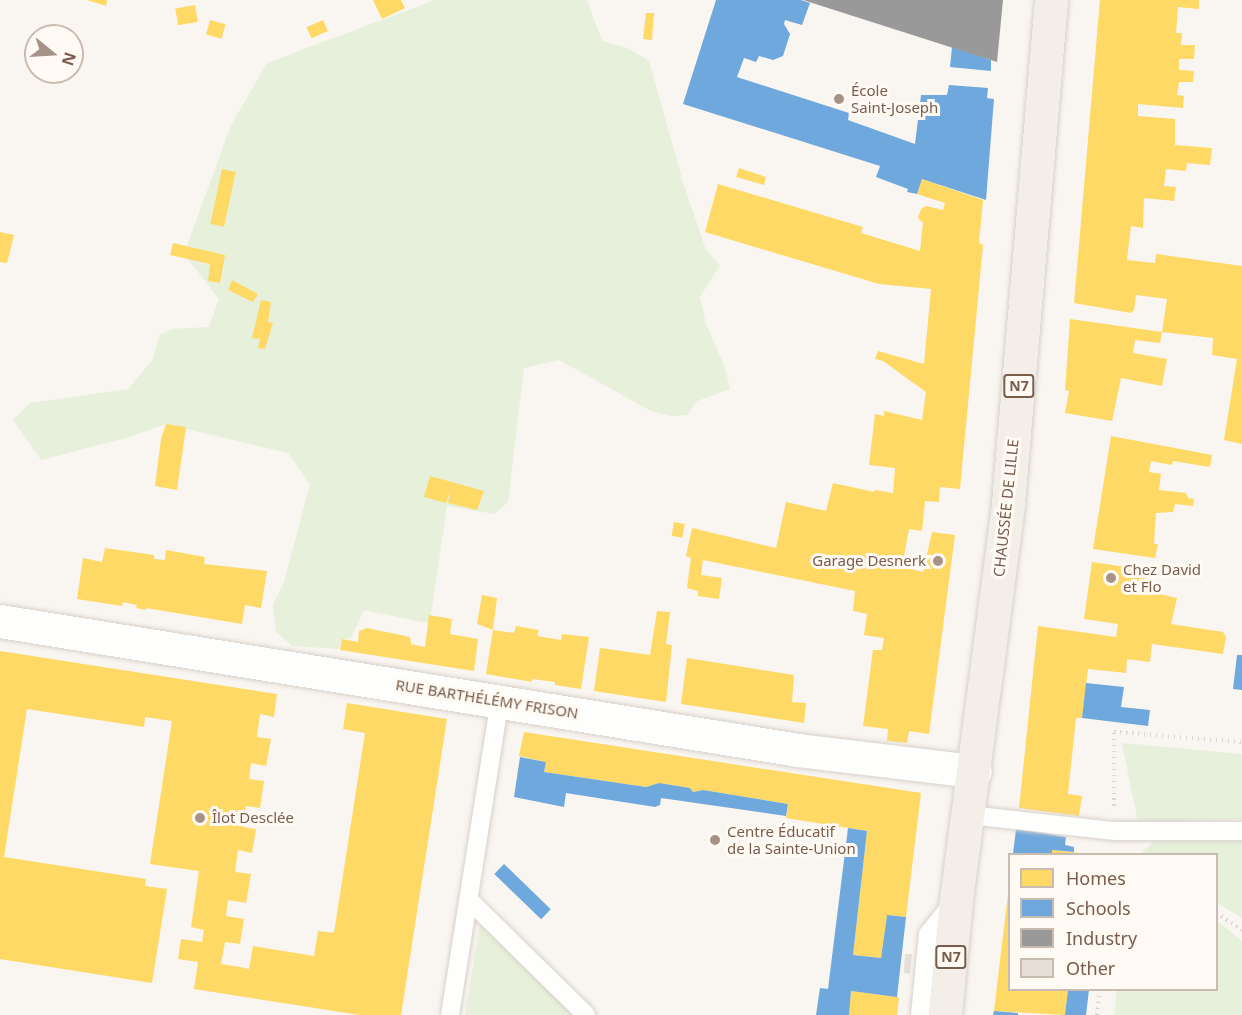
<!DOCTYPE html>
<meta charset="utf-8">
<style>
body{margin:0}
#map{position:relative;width:1242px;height:1015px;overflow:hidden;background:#f9f5f0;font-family:"Noto Sans",sans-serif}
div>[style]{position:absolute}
.green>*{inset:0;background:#e7f0db}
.homes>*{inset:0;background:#ffd966;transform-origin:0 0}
.schools>*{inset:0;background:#6fa8dc;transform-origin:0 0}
.industry>*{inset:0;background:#999}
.building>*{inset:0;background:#e6ded7}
.path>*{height:4px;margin-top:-2px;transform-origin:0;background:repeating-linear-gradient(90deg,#dcd5d0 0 1.5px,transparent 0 6px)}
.roads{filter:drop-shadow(0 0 2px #d7d1cb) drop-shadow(0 0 2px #d7d1cb)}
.service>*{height:18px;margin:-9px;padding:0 9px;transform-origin:9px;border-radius:9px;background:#fefefd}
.minor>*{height:33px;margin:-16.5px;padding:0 16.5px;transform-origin:16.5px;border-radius:16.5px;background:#fefefd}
.primary>*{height:33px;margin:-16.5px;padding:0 16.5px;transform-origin:16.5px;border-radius:16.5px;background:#f3eee8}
.dots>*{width:16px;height:16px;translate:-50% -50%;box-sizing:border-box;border:3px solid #fffaf3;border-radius:50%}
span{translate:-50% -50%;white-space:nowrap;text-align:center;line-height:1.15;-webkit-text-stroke:6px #fffaf3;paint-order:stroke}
.shield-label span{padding:2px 4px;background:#fffaf3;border:2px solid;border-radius:4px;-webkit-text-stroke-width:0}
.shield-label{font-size:14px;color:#7a5c4d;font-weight:700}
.poi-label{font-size:15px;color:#7a5c4d}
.left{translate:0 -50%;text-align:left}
.right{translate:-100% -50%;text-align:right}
.street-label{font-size:15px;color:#7a5c4d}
.legend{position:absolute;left:1008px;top:853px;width:210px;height:138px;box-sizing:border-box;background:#fffaf3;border:2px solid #cabbb1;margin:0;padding:8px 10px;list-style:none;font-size:18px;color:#7a5c4d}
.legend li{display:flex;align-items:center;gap:12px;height:30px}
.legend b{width:30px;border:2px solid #cabbb1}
.north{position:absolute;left:24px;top:24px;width:60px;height:60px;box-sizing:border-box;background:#fffaf3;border:2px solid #cabbb1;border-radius:50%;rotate:108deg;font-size:16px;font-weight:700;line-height:24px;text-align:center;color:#7a5c4d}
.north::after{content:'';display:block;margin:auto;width:21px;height:27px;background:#a69286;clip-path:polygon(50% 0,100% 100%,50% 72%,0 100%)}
</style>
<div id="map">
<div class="green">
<i style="clip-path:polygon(435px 0,587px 0,602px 41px,628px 48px,649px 61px,683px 182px,706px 250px,720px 265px,700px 297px,706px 324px,724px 365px,730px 389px,697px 401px,687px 415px,672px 416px,651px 411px,559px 360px,524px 368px,508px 502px,494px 514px,447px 506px,431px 615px,427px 623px,364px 610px,351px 638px,344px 638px,339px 649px,292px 646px,276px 632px,273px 605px,284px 582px,310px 484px,288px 453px,166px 424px,126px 438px,41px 460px,13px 420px,30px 403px,128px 389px,153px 359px,159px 335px,172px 329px,209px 327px,219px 299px,184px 254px,231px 125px,267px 63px)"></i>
<i style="clip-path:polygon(1122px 743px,1242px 754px,1242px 819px,1138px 822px)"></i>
<i style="clip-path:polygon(1155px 841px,1242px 841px,1242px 918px,1217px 903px,1216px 854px,1144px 854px,1142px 852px)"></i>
<i style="clip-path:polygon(1217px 921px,1242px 941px,1242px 1015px,1114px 1015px,1117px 990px,1216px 990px)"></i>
<i style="clip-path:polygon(480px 923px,575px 1015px,465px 1015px)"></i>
</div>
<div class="homes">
<i style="clip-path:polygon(87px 0,107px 0,106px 6px)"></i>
<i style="clip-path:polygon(373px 0,401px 0,405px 8px,382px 19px)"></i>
<i style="clip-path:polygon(1100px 0,1199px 0,1199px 9px,1178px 7px,1176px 33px,1182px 33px,1181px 45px,1195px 45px,1194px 59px,1179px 59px,1179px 70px,1194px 71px,1193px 82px,1179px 82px,1177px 95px,1184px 96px,1183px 108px,1138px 104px,1138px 116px,1175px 119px,1175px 145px,1212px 148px,1210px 165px,1187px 163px,1186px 171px,1166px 169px,1164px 186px,1176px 187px,1174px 201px,1144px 198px,1143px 228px,1131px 226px,1127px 260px,1155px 263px,1156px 254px,1242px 266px,1242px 444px,1224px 440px,1237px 359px,1212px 355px,1213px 338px,1162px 332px,1160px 343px,1135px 340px,1133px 353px,1167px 359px,1162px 386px,1121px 378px,1112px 421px,1065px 413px,1069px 391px,1065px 390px,1070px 319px,1162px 332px,1167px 299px,1136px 295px,1134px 310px,1131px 313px,1074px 303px)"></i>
<i style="left:195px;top:5px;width:17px;height:20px;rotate:80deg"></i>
<i style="clip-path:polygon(646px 13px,654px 13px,652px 40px,643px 39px)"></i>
<i style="left:210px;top:20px;width:16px;height:15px;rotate:15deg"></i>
<i style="left:323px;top:20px;width:12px;height:18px;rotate:66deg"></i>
<i style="clip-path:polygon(739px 168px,766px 177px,764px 185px,736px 177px)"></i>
<i style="left:222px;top:169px;width:14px;height:56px;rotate:12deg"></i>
<i style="clip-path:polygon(922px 179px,983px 200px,979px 243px,983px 245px,960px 489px,940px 487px,939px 502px,925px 501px,922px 531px,909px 529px,902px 567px,923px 572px,932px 532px,955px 535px,929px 734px,909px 731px,907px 743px,887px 741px,888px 729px,863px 726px,873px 650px,882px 650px,884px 638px,864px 635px,867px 614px,853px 611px,855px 591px,703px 560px,701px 575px,722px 578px,719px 599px,698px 596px,698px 591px,687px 588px,691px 558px,686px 556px,692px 528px,776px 548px,786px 502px,826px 511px,833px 483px,874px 492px,875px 490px,893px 493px,895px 468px,869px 465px,875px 414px,884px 416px,884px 411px,922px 420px,926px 392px,883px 361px,875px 359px,878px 351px,924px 364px,931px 289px,879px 284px,705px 232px,718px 184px,863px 227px,861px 233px,920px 251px,923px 223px,918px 218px,921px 209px,926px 206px,943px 210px,945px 203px,917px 194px)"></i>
<i style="clip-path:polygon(0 232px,14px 235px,7px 263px,0 262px)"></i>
<i style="clip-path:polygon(173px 243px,225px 255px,220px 283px,208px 281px,210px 264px,170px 255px)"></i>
<i style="clip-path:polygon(232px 280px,258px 294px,253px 302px,228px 290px)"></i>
<i style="clip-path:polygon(261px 300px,271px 302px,268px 322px,273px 323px,265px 349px,258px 348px,260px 339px,252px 338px)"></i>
<i style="clip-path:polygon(166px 424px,186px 427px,177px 490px,155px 486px,161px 439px)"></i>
<i style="clip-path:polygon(1111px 436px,1212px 455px,1210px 467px,1173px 461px,1172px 465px,1151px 461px,1149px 472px,1161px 474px,1159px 490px,1186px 493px,1188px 498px,1194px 499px,1193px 506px,1175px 504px,1173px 512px,1156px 513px,1154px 544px,1158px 544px,1155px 558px,1093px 549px)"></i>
<i style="clip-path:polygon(430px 476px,484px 491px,477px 510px,448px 503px,451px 488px,446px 503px,424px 497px)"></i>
<i style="left:674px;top:522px;width:11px;height:14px;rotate:10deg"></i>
<i style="clip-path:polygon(105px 548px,154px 555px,154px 559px,165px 560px,166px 550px,205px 557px,204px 564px,267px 571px,261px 608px,245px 605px,242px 624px,146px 608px,146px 610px,136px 608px,137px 605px,123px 602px,122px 606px,77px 599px,83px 558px,102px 562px)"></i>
<i style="clip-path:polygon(1092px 562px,1146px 570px,1143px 590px,1177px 598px,1171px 624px,1223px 632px,1226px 637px,1223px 654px,1152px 644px,1150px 662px,1127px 659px,1126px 673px,1088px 669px,1082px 718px,1076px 718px,1068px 794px,1082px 796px,1079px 816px,1019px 808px,1038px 626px,1116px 637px,1118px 624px,1084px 619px)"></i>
<i style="clip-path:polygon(482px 595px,497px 598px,493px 630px,477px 624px)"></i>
<i style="clip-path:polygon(657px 611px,670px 612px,666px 644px,672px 645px,666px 702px,594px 691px,600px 648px,650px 655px)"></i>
<i style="clip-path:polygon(429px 615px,452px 619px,450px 634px,478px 639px,474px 671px,340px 650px,342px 639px,358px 642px,359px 631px,367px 628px,410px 637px,411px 644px,425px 647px)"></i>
<i style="clip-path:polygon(516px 626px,539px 630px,537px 636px,561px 640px,562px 634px,589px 637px,581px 689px,555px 685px,555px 682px,532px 679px,532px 682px,486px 674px,493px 630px,514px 633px)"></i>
<i style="clip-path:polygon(0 651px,277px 694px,274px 717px,260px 714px,257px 737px,271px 739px,266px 766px,251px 763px,249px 779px,264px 781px,260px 808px,246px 806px,243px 827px,256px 829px,252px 853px,238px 850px,235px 872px,251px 874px,246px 903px,228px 900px,226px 916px,244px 919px,240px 944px,225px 942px,221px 964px,240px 967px,249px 969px,253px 946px,314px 956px,318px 931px,334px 933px,365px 733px,343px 729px,347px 703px,447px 719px,401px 1015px,360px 1015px,194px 989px,198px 962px,178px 959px,181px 939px,202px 942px,204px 930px,191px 927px,199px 871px,150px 864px,172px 721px,145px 717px,144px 727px,27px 709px,4px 857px,146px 879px,145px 886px,167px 889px,152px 983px,0 959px)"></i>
<i style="clip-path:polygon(687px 658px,794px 675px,792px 702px,806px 703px,804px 723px,681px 704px)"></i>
<i style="clip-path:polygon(524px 732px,921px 793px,906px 917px,887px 915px,881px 958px,853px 955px,867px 831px,786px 818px,788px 804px,703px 790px,693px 792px,690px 788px,659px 783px,646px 787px,544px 772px,546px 762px,519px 756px)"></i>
<i style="clip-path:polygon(1052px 850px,1079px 853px,1079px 854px,1052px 854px)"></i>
<i style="clip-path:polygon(1008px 894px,1010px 990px,1068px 990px,1065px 1015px,994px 1011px)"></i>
<i style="clip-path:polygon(851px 991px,899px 997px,897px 1015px,849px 1015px)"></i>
</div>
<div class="schools">
<i style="clip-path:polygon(716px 0,801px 0,810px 3px,802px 25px,785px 20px,784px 24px,790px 34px,783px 56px,773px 60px,759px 56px,756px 62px,744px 58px,737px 77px,849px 113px,848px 120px,915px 144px,921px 95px,947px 95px,949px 85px,988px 88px,987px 98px,994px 99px,986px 200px,922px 179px,917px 194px,907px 192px,908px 189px,876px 177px,880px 166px,683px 104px)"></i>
<i style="clip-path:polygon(952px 47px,991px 60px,991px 71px,950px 67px)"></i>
<i style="clip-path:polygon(1237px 655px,1242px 655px,1242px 690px,1233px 689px)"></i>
<i style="clip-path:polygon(1086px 683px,1124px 687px,1121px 707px,1150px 710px,1148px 726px,1082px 718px)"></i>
<i style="clip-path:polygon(520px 757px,546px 762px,544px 772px,646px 787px,659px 783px,690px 788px,693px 792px,703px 790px,788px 804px,786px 816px,661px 798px,660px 805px,655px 807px,566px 793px,564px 807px,514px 797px)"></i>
<i style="clip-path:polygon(848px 828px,867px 831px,853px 955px,881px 958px,887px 915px,906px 917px,897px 997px,851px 991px,849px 1015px,816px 1015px,820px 988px,828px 989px)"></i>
<i style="clip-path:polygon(1016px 829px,1066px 837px,1065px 845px,1074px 847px,1074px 852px,1052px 850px,1052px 854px,1013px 854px)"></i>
<i style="left:504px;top:864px;width:65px;height:14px;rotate:44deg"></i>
<i style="clip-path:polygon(1068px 990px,1089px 990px,1086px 1015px,1065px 1015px)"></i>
<i style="clip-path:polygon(994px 1011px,1018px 1013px,1018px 1015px,993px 1015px)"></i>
</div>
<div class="industry">
<i style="clip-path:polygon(803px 0,1003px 0,997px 62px)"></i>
</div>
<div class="building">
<i style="clip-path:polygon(905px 954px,912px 954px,910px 974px,904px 973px)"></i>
</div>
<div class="path">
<i style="left:1114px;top:806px;width:74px;rotate:-90deg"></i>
<i style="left:1114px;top:732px;width:128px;rotate:4.5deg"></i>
<i style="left:1216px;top:913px;width:31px;rotate:33deg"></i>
<i style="left:1097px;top:1015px;width:25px;rotate:-83deg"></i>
</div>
<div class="roads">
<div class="service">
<i style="left:969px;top:815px;width:147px;rotate:6.3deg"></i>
<i style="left:1115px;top:831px;width:127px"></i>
<i style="left:469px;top:900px;width:164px;rotate:44.5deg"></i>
<i style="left:450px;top:1015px;width:319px;rotate:-81deg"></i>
<i style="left:920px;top:1015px;width:81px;rotate:-84.4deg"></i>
<i style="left:928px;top:934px;width:36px;rotate:-51deg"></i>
</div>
<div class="minor">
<i style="left:0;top:621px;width:808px;rotate:9.18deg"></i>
<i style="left:798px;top:750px;width:178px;rotate:6.8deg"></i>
</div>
<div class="primary">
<i style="left:945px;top:1015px;width:116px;rotate:-84.5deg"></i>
<i style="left:956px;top:900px;width:400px;rotate:-82.5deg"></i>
<i style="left:1008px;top:503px;width:505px;rotate:-85.11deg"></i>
</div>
</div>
<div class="dots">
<i style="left:839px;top:99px;background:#a69286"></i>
<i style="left:938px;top:561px;background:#a69286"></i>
<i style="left:1111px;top:578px;background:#a69286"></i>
<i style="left:200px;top:818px;background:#a69286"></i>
<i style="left:715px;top:840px;background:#a69286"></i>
</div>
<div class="shield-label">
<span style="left:1019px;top:386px">N7</span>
<span style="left:951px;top:957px">N7</span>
</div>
<div class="poi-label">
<span class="left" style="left:851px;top:99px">École<br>Saint-Joseph</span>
<span class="right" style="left:926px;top:561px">Garage Desnerk</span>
<span class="left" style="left:1123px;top:578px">Chez David<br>et Flo</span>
<span class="left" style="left:212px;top:818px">Îlot Desclée</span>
<span class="left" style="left:727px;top:840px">Centre Éducatif<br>de la Sainte-Union</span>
</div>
<div class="street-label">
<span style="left:1006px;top:508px;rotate:-84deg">CHAUSSÉE DE LILLE</span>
<span style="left:487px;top:699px;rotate:9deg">RUE BARTHÉLÉMY FRISON</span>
</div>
<ul class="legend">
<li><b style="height:16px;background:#ffd966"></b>Homes</li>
<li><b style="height:16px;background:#6fa8dc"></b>Schools</li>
<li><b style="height:16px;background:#999"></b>Industry</li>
<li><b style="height:16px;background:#e6ded7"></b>Other</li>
</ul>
<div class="north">N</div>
</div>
